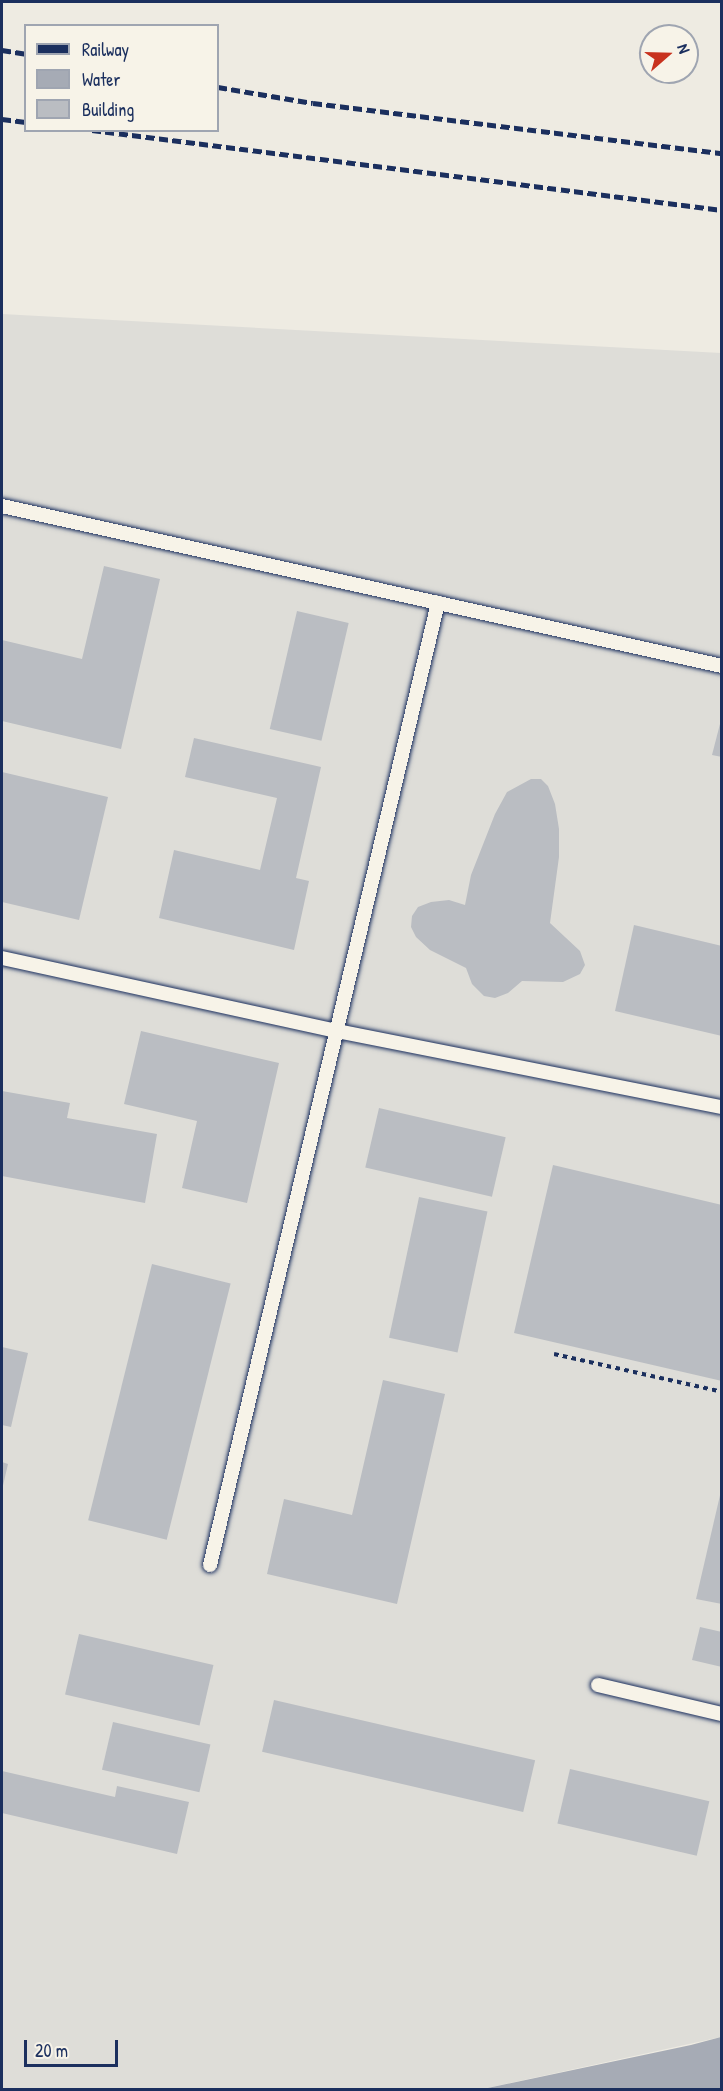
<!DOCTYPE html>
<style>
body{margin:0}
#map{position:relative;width:723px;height:2091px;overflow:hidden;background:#eeebe2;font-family:"Patrick Hand",sans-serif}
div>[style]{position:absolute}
.built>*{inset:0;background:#deddd8}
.water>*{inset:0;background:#a6abb5}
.building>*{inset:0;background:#babdc2;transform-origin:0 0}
.path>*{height:4px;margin-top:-2px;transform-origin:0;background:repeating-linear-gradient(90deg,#1b2f5e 0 4.5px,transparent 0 9px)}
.roads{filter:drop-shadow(0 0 2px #1b2f5e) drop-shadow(0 0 2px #1b2f5e)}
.service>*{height:14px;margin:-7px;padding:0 7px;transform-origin:7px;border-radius:7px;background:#f7f3e8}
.rail>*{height:4.5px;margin-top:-2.25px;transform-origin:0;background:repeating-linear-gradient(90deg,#1b2f5e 0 9px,transparent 0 13.5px)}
span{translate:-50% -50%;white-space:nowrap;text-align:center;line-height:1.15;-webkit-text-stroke:6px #f7f3e8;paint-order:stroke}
.frame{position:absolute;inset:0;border:3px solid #1b2f5e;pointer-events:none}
.legend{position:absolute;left:24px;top:24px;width:195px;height:108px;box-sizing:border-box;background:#f7f3e8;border:2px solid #9fa5b1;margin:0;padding:8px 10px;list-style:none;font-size:18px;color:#1b2f5e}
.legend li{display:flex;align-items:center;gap:12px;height:30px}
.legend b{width:30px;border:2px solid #9fa5b1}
.north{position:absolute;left:639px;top:24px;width:60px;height:60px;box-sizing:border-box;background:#f7f3e8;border:2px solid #9fa5b1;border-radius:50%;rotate:70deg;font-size:16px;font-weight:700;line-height:24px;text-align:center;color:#1b2f5e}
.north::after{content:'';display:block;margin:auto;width:21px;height:27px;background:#c8321e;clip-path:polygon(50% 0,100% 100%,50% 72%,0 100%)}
.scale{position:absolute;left:24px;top:2040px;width:94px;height:27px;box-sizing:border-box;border:3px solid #1b2f5e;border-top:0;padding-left:8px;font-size:18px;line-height:21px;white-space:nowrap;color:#1b2f5e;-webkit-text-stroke:4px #f7f3e8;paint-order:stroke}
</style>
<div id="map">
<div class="built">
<i style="clip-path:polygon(2px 314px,721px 353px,721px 2037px,483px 2089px,2px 2089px)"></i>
</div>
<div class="water">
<i style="clip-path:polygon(721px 2037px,721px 2089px,483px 2089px,691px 2045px)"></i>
</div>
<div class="building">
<i style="clip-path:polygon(104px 566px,160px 579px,121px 749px,2px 721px,2px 640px,82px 659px)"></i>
<i style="left:297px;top:611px;width:53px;height:121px;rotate:13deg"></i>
<i style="clip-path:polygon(721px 720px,722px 720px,722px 757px,712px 755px)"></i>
<i style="clip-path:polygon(194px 738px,321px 767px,296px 878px,309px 881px,294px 950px,159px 918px,174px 850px,260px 870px,277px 798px,185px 777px)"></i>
<i style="clip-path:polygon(2px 772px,108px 797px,79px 920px,2px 902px)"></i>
<i style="clip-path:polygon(531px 779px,541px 779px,548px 786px,555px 804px,559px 829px,559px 857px,550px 923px,580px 951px,585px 965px,580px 974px,563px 982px,522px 981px,508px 993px,495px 998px,484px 996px,472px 984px,466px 968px,430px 950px,416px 937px,411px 927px,412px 916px,418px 907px,431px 902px,449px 900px,465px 905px,471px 875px,495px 814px,507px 792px)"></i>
<i style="clip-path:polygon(634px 925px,722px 946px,722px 1036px,615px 1011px)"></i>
<i style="clip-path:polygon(141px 1031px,279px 1063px,247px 1203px,182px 1188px,197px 1121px,124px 1104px)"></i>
<i style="clip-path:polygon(2px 1091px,70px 1103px,67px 1118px,157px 1134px,145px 1203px,2px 1176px)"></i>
<i style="left:379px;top:1108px;width:130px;height:61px;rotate:13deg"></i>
<i style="clip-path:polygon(553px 1165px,722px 1205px,722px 1381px,514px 1333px)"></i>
<i style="left:419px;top:1197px;width:70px;height:144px;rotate:12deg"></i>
<i style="left:152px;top:1264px;width:81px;height:264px;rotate:14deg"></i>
<i style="clip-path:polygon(2px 1347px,28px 1353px,11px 1427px,2px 1425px)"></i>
<i style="clip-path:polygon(383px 1380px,445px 1394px,397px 1604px,267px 1574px,284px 1499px,352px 1515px)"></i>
<i style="clip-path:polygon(2px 1462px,8px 1464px,2px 1490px)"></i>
<i style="clip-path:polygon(721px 1491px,722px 1491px,722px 1604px,696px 1599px)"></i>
<i style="clip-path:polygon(700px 1627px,722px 1632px,722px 1667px,692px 1660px)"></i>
<i style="left:79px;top:1634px;width:138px;height:62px;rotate:13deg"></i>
<i style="left:274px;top:1700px;width:268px;height:53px;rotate:13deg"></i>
<i style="left:113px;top:1722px;width:100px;height:49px;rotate:13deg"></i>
<i style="left:570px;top:1769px;width:143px;height:56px;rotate:13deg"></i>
<i style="clip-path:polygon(2px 1771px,115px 1797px,117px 1786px,189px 1802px,177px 1854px,2px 1813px)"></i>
</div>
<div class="path">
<i style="left:554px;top:1354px;width:172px;rotate:12.7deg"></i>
</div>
<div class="roads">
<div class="service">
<i style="left:2px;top:506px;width:738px;rotate:12.53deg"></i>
<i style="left:2px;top:958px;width:343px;rotate:12.3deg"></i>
<i style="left:337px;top:1031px;width:392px;rotate:11.2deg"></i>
<i style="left:210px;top:1565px;width:989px;rotate:-76.67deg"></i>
<i style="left:598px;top:1685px;width:127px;rotate:13.2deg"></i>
</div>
</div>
<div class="rail">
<i style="left:2px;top:50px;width:24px;rotate:9deg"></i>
<i style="left:218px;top:87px;width:96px;rotate:9.6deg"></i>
<i style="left:313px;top:103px;width:412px;rotate:7deg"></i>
<i style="left:2px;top:119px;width:24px;rotate:7deg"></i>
<i style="left:92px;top:130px;width:635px;rotate:7.24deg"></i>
</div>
<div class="frame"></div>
<ul class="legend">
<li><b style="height:8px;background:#1b2f5e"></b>Railway</li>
<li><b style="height:16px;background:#a6abb5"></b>Water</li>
<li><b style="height:16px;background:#babdc2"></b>Building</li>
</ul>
<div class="north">N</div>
<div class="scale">20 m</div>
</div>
